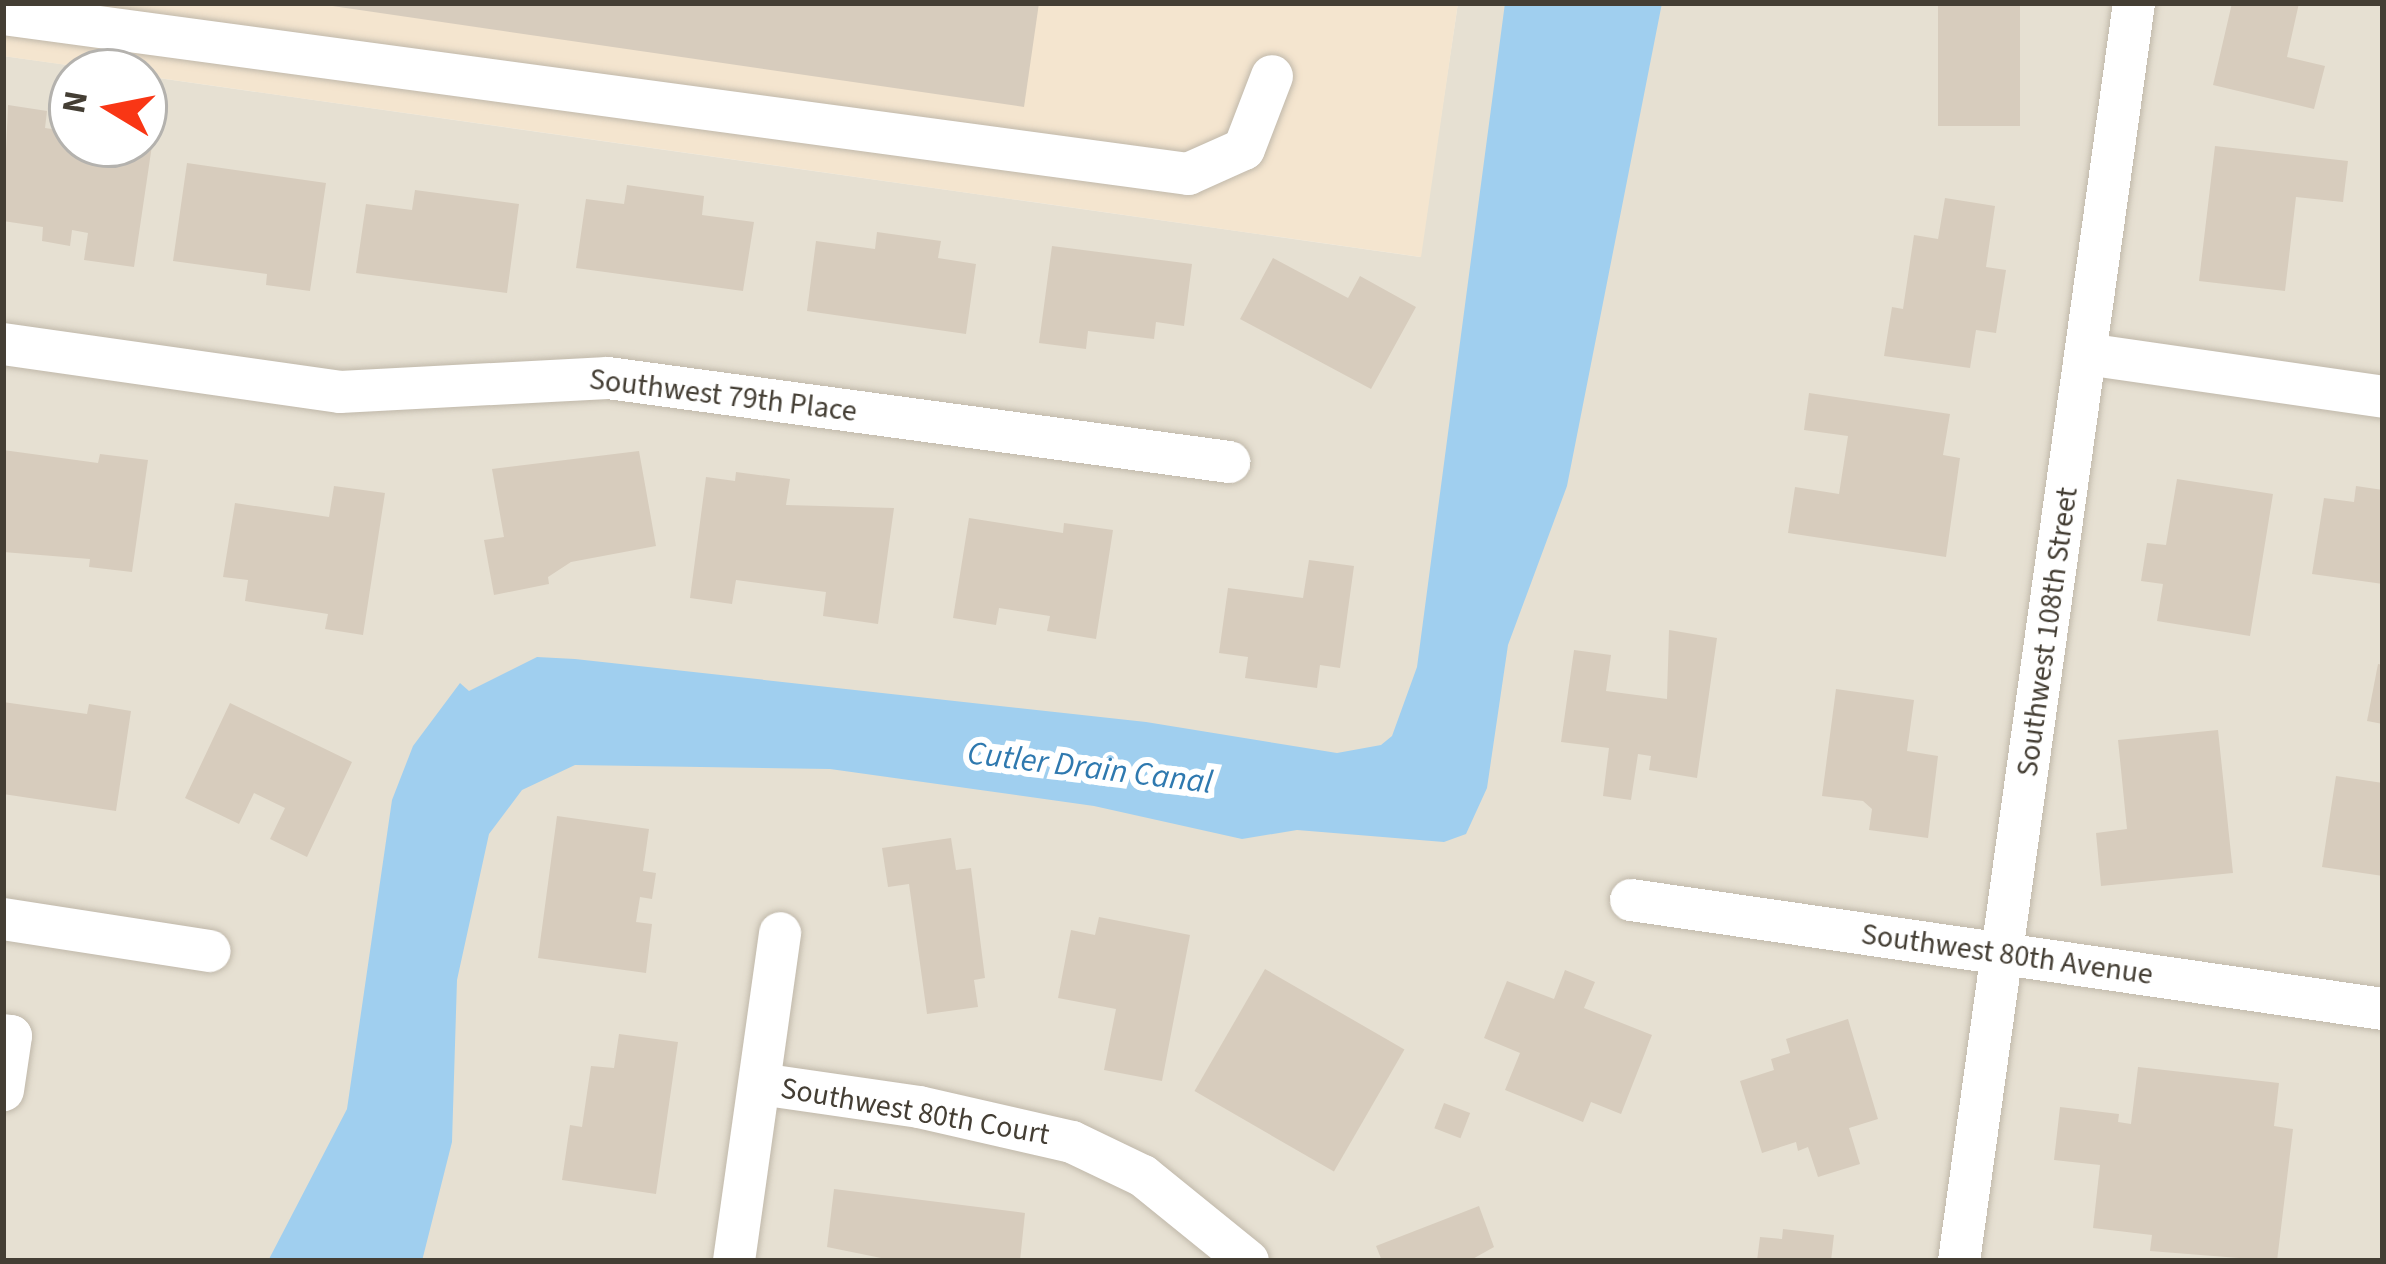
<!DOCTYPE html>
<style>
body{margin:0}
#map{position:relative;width:2386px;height:1264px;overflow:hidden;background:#f2eee4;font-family:"Source Sans 3",sans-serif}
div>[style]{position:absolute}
.residential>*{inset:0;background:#e6e0d2}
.commercial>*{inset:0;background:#f4e5cf}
.water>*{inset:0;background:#a0cfef}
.building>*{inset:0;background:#d7ccbd;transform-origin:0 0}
.roads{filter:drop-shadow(0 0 3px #c0b8aa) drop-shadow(0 0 3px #c0b8aa)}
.minor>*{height:42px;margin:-21px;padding:0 21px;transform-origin:21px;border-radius:21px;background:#fff}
span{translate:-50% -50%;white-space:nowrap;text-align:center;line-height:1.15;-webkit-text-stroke:12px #fff;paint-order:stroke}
.street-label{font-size:30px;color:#443e34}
.water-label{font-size:33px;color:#2f79af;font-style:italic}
.frame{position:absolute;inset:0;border:6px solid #443e34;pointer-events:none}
.north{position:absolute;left:48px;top:48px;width:120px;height:120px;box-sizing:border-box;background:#fff;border:3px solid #b4b2ae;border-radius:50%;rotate:280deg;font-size:33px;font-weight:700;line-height:48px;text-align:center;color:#443e34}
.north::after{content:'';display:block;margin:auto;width:42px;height:54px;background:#f93615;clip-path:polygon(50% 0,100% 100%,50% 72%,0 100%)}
</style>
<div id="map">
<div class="residential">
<i style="clip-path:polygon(1458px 3px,2383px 3px,2383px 1261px,3px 1261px,3px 56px,118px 72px,72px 72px,72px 144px,144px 144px,144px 76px,1420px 257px)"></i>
</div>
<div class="commercial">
<i style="clip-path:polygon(3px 3px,1458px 3px,1421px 257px,3px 56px)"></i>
</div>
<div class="water">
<i style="clip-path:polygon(1505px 3px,1662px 3px,1567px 486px,1508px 645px,1487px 788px,1466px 834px,1444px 842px,1297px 830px,1242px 839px,1094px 806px,830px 769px,575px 765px,522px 790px,489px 834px,457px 980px,452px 1142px,422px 1261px,268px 1261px,347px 1109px,392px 800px,413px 746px,460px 683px,469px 691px,537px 657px,575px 659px,1146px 722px,1337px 753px,1381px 745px,1392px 736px,1417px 667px)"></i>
</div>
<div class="building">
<i style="clip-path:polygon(312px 3px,1039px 3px,1024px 107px)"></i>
<i style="left:1938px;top:3px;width:82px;height:123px"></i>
<i style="clip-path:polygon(2232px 3px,2299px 3px,2287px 57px,2325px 66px,2314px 109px,2213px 85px)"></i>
<i style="clip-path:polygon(144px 83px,161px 86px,156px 119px,144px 117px)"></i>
<i style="clip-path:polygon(8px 105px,47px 111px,45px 128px,72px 132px,72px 144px,144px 144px,144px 124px,155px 125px,134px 267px,84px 260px,88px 233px,72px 230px,70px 246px,42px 241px,43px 227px,3px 221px)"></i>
<i style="clip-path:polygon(2215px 146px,2348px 161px,2343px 202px,2296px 197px,2285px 291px,2199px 281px)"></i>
<i style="clip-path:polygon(187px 163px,326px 183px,310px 291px,266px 285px,267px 274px,173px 261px)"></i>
<i style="clip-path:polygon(627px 185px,704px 196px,702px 215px,754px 222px,743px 291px,576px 268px,586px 199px,624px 204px)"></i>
<i style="clip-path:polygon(415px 190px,519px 204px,507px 293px,356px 273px,366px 204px,412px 210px)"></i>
<i style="clip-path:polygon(1945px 198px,1995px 206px,1986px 267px,2006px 270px,1996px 333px,1976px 330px,1970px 368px,1884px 356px,1892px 307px,1903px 309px,1914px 235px,1938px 239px)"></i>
<i style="clip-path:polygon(877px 232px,941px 241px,938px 258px,976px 264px,966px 334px,807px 311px,816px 241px,875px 249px)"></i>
<i style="clip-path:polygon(1052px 246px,1192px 264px,1184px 326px,1156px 322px,1154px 339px,1088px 331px,1086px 349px,1039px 343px)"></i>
<i style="clip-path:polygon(1273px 258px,1348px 298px,1360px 276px,1416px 307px,1371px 389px,1240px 319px)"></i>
<i style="clip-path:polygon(1809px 393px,1950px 414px,1943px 455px,1960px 458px,1946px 557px,1788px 533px,1795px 487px,1839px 494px,1848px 436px,1804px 430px)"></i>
<i style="clip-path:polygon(3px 450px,98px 463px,100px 454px,148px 460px,132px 572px,89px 567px,90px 559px,3px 552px)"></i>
<i style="clip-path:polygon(639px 451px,656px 546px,571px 562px,548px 577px,549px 584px,494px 595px,484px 540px,504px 537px,492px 469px)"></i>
<i style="clip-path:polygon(736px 472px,790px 479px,786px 505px,894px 508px,878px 624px,823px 616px,826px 592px,736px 580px,732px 604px,690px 598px,706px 477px,735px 481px)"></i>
<i style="clip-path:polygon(2177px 479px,2273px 494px,2250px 636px,2157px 621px,2163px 584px,2141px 581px,2147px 543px,2166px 545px)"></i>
<i style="clip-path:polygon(334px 486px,385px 493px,363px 635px,325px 629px,328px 614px,245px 601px,248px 580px,223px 577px,235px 503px,329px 517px)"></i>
<i style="clip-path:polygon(2356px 486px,2383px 490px,2383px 584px,2312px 574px,2324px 498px,2354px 502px)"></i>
<i style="clip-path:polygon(969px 518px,1063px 533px,1064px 523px,1113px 530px,1096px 639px,1047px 631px,1050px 616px,999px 608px,996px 625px,953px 618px)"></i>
<i style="clip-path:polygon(1309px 560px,1354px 566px,1340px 668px,1320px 665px,1317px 688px,1245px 678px,1248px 657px,1219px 653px,1228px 588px,1303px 598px)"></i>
<i style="clip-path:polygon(1669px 630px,1717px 638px,1697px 778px,1649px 770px,1651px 756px,1638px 754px,1631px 800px,1603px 796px,1609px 748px,1561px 742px,1574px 650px,1611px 655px,1606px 691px,1667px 699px)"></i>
<i style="clip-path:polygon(2378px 664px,2383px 665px,2383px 724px,2367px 721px)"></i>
<i style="clip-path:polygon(1836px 689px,1914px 700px,1907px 751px,1938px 756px,1928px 838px,1869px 830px,1872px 809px,1863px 801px,1822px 796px)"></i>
<i style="clip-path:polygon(3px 702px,87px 714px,89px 704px,131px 711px,116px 811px,3px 794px)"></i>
<i style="clip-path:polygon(230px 703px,352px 762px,307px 857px,270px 839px,285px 808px,254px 793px,239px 824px,185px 798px)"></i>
<i style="clip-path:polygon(2218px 730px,2233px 873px,2101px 886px,2096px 833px,2127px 829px,2118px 740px)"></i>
<i style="clip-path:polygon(2336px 776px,2383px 783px,2383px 876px,2322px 867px)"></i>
<i style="clip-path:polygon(557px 816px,649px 829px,643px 871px,656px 873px,652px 899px,640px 897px,636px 922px,652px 924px,646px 973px,538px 958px)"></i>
<i style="clip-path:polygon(951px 838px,956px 870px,971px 868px,985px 978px,974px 980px,978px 1007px,927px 1014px,909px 884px,888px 887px,882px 848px)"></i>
<i style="clip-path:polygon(1099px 917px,1190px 935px,1162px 1081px,1104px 1070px,1116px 1009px,1058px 998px,1071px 930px,1095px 935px)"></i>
<i style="left:1265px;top:969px;width:161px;height:141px;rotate:30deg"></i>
<i style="clip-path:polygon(1565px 970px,1595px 982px,1584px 1008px,1652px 1035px,1621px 1114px,1591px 1102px,1583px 1122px,1505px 1090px,1520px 1053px,1484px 1038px,1507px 981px,1554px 999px)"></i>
<i style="clip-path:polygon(1848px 1019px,1878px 1119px,1849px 1128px,1860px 1164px,1818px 1177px,1808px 1147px,1798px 1151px,1796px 1142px,1762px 1153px,1740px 1081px,1774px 1070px,1771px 1059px,1790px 1053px,1786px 1039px)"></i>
<i style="clip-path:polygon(619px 1034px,678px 1042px,656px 1194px,562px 1180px,570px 1125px,582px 1127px,591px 1066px,614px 1068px)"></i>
<i style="clip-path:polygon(2138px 1067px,2279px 1083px,2274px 1126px,2293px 1129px,2277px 1261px,2150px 1251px,2152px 1235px,2093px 1228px,2100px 1165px,2054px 1160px,2060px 1107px,2119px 1114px,2118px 1122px,2131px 1124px)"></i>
<i style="left:1444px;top:1103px;width:28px;height:27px;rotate:21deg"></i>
<i style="clip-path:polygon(834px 1189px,1025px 1213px,1020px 1261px,896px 1261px,827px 1247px)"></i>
<i style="clip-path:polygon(1479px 1206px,1494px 1247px,1469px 1261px,1382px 1261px,1376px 1246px)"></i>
<i style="clip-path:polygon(1783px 1229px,1834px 1235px,1831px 1261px,1757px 1261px,1760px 1237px,1782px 1239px)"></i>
</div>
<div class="roads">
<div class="minor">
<i style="left:3px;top:14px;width:1196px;rotate:7.69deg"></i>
<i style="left:1188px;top:174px;width:61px;rotate:-24.1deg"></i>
<i style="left:1244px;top:149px;width:78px;rotate:-69deg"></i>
<i style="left:3px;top:344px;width:340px;rotate:8.1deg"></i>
<i style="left:340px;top:392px;width:268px;rotate:-3deg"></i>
<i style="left:608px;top:378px;width:627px;rotate:7.7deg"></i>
<i style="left:2086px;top:354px;width:300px;rotate:8.2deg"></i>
<i style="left:1631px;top:900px;width:760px;rotate:8.25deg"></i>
<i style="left:3px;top:919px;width:209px;rotate:8.8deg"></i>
<i style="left:3px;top:1035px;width:8px;rotate:7deg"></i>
<i style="left:11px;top:1036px;width:55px;rotate:98.4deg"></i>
<i style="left:760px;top:1084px;width:161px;rotate:8.2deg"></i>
<i style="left:919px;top:1107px;width:157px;rotate:12.9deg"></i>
<i style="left:1072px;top:1142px;width:79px;rotate:25.6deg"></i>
<i style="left:1143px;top:1176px;width:135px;rotate:39deg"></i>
<i style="left:734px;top:1261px;width:331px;rotate:-82deg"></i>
<i style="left:1959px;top:1261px;width:1270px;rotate:-82.08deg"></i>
</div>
</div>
<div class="street-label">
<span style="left:723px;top:396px;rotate:7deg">Southwest 79th Place</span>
<span style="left:2048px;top:632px;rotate:-82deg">Southwest 108th Street</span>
<span style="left:2007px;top:955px;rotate:8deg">Southwest 80th Avenue</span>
<span style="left:915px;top:1112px;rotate:10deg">Southwest 80th Court</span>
</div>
<div class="water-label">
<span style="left:1090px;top:768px;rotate:7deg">Cutler Drain Canal</span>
</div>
<div class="frame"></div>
<div class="north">N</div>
</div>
